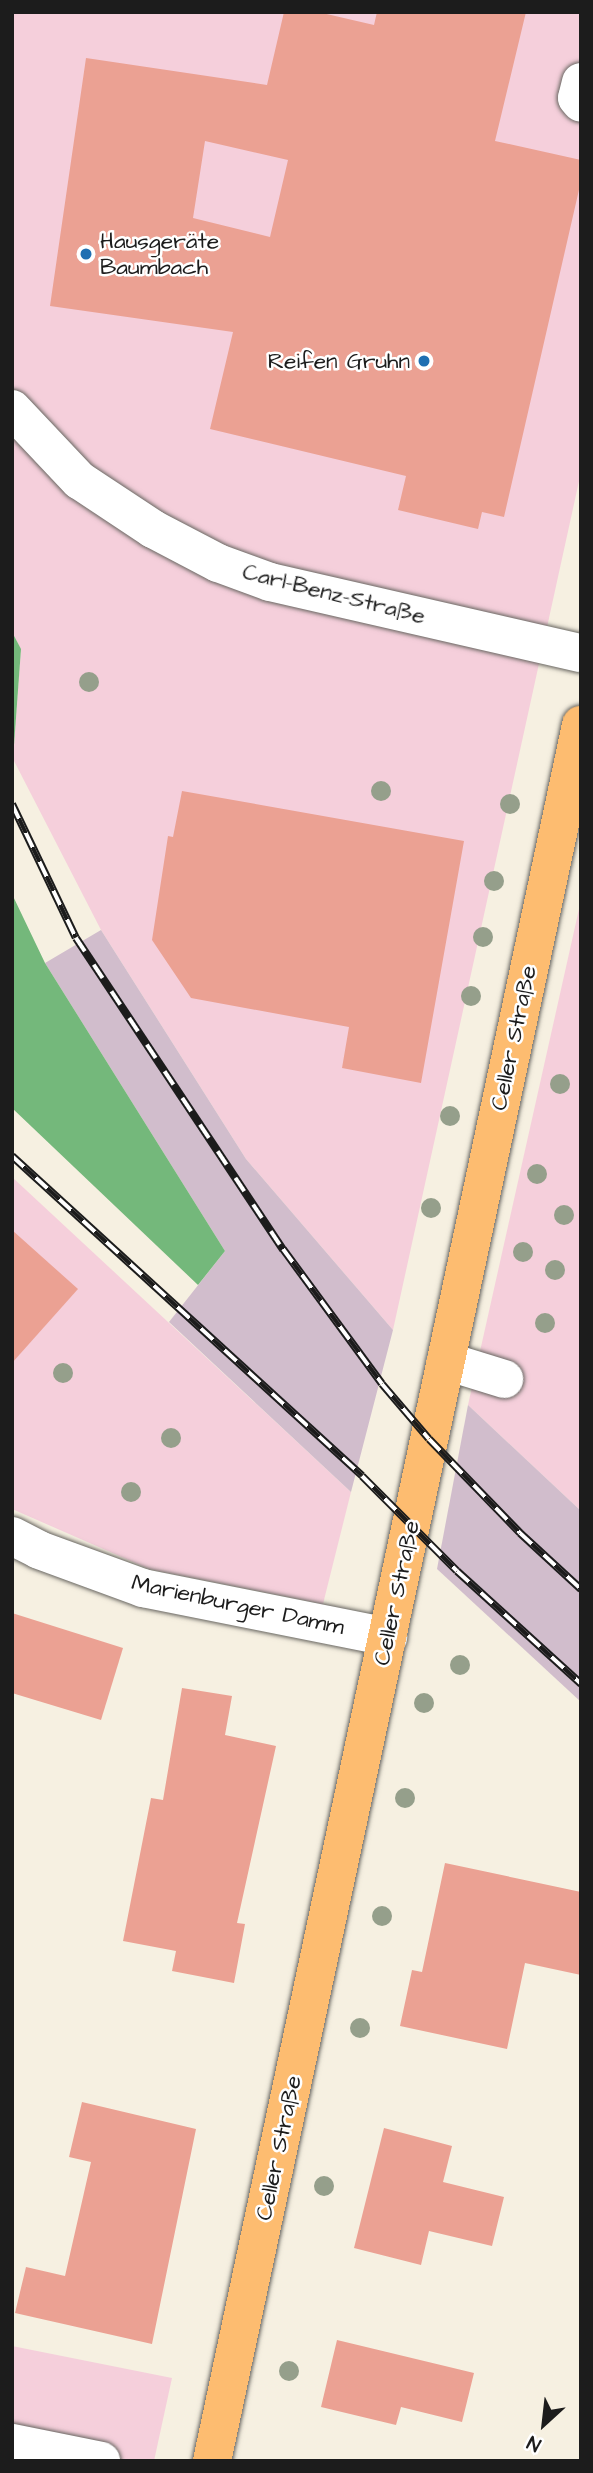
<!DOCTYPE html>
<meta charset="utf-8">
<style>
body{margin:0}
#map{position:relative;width:593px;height:2473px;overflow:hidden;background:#f6f0e1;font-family:"Architects Daughter",sans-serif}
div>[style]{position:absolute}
.built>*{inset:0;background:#f5cfdb}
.industrial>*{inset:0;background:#d1bdcc}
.forest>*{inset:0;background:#74b87b}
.building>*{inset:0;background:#eba193}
.roads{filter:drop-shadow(0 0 2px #686661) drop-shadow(0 0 2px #686661)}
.minor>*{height:38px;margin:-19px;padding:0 19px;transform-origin:19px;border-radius:19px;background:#fff}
.major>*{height:38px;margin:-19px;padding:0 19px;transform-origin:19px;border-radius:19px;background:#fdbc70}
.rail>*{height:8px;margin-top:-4px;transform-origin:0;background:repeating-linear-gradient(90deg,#fff 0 16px,#1c1c1c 0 32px);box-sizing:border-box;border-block:2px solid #1c1c1c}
.trees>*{width:20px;height:20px;margin:-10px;border-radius:50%;background:#959f8b}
.dots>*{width:19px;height:19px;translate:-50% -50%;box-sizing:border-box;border:4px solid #fff;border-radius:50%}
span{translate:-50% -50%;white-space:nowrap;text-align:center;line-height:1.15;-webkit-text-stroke:5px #fff;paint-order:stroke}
.poi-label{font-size:23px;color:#1c1c1c}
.left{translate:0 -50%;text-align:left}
.right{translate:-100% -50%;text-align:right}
.street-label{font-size:23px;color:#1c1c1c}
.frame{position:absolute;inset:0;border:14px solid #1c1c1c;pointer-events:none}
.north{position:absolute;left:509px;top:2389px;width:70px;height:70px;-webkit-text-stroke:5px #fff;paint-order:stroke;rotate:207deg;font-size:19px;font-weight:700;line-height:28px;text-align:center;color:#1c1c1c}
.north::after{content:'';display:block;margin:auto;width:24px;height:32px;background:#1c1c1c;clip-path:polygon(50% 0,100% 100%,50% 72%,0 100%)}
</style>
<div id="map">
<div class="built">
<i style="clip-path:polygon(12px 12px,581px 12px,581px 472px,393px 1330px,246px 1159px,101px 930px,13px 759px,21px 649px,12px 632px)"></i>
<i style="clip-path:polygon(581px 900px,581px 1511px,468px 1405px)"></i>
<i style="clip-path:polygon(12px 1177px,351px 1492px,323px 1604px,149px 1569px,12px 1509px)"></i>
<i style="clip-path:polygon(12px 2346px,172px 2378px,154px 2461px,12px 2461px)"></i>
</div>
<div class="industrial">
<i style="clip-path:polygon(101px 930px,246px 1159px,393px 1330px,351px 1492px,169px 1322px,225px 1251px,45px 963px)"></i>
<i style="clip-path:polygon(468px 1405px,581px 1511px,581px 1702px,437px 1569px)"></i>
</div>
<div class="forest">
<i style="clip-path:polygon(12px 632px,21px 649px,13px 759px,12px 757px)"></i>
<i style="clip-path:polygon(12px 894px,45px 963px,225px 1251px,198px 1285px,12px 1108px)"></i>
</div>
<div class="building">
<i style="clip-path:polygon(evenodd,284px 12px,318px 12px,374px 25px,377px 12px,526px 12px,495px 141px,581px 160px,581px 181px,504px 517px,482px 512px,478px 529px,398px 510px,406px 476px,210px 429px,233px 332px,50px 306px,86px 58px,267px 85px,284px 12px,205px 141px,288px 160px,270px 237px,193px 218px,205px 141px)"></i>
<i style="clip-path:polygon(182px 791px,464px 841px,421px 1083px,342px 1068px,349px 1027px,191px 998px,152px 940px,168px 836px,173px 837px)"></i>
<i style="clip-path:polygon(12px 1230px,78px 1289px,12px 1363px)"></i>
<i style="clip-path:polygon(12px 1613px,123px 1648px,101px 1720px,12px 1693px)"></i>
<i style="clip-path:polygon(182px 1688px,232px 1696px,225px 1735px,276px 1746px,237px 1923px,245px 1924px,234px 1983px,172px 1971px,176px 1951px,123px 1941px,151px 1798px,163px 1800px)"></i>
<i style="clip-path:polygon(445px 1863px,581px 1892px,581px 1975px,525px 1963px,507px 2049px,400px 2026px,412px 1970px,422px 1972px)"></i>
<i style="clip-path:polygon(82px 2102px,196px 2129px,152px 2344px,15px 2313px,26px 2267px,65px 2276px,91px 2162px,69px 2157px)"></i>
<i style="clip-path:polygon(384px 2128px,452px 2146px,443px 2182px,504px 2197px,492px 2246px,429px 2231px,421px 2265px,354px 2248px)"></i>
<i style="clip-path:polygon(337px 2340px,474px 2373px,462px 2422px,401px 2407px,396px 2425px,321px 2407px)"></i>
</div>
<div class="roads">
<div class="minor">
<i style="left:581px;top:82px;width:16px;rotate:104deg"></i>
<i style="left:577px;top:98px;width:6px;rotate:51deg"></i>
<i style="left:12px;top:409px;width:98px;rotate:46.7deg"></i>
<i style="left:79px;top:480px;width:89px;rotate:33.5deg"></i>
<i style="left:153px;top:529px;width:73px;rotate:27.6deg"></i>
<i style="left:218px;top:563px;width:55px;rotate:20.1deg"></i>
<i style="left:270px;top:582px;width:319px;rotate:12.9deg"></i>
<i style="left:446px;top:1361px;width:61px;rotate:17.2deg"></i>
<i style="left:12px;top:1536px;width:30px;rotate:27deg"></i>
<i style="left:39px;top:1550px;width:111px;rotate:20.1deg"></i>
<i style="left:143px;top:1588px;width:250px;rotate:11.3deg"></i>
<i style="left:12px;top:2443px;width:91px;rotate:11.4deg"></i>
</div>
<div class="major">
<i style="left:212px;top:2461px;width:1775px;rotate:-78deg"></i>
</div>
</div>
<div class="rail">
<i style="left:12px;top:804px;width:148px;rotate:64.5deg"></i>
<i style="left:76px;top:938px;width:374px;rotate:56.4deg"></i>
<i style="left:283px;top:1249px;width:167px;rotate:53.7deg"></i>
<i style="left:382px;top:1384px;width:72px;rotate:49.5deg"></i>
<i style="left:429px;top:1439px;width:131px;rotate:45.9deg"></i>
<i style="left:520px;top:1533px;width:83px;rotate:42.6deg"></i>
<i style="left:12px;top:1156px;width:474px;rotate:42.4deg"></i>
<i style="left:362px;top:1476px;width:134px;rotate:45deg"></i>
<i style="left:457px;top:1571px;width:168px;rotate:42.3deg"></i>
</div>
<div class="trees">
<i style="left:89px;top:682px"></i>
<i style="left:381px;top:791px"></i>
<i style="left:510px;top:804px"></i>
<i style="left:494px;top:881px"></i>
<i style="left:483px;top:937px"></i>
<i style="left:471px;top:996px"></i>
<i style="left:560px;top:1084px"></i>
<i style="left:450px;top:1116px"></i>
<i style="left:537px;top:1174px"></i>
<i style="left:431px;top:1208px"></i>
<i style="left:564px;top:1215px"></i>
<i style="left:523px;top:1252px"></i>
<i style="left:555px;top:1270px"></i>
<i style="left:545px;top:1323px"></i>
<i style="left:63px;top:1373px"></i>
<i style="left:171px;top:1438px"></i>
<i style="left:131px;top:1492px"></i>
<i style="left:460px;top:1665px"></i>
<i style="left:424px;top:1703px"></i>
<i style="left:405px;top:1798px"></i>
<i style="left:382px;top:1916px"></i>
<i style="left:360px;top:2028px"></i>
<i style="left:324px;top:2186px"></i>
<i style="left:289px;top:2371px"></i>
</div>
<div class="dots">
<i style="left:86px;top:254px;background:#1f6fb2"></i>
<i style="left:424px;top:361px;background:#1f6fb2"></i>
</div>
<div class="poi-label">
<span class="left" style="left:100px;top:254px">Hausgeräte<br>Baumbach</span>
<span class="right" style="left:410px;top:361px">Reifen Gruhn</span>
</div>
<div class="street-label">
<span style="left:334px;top:594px;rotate:14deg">Carl-Benz-Straße</span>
<span style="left:514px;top:1038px;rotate:-78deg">Celler Straße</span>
<span style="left:397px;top:1593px;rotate:-78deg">Celler Straße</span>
<span style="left:238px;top:1605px;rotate:12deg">Marienburger Damm</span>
<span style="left:279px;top:2148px;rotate:-78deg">Celler Straße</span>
</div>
<div class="frame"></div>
<div class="north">N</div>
</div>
